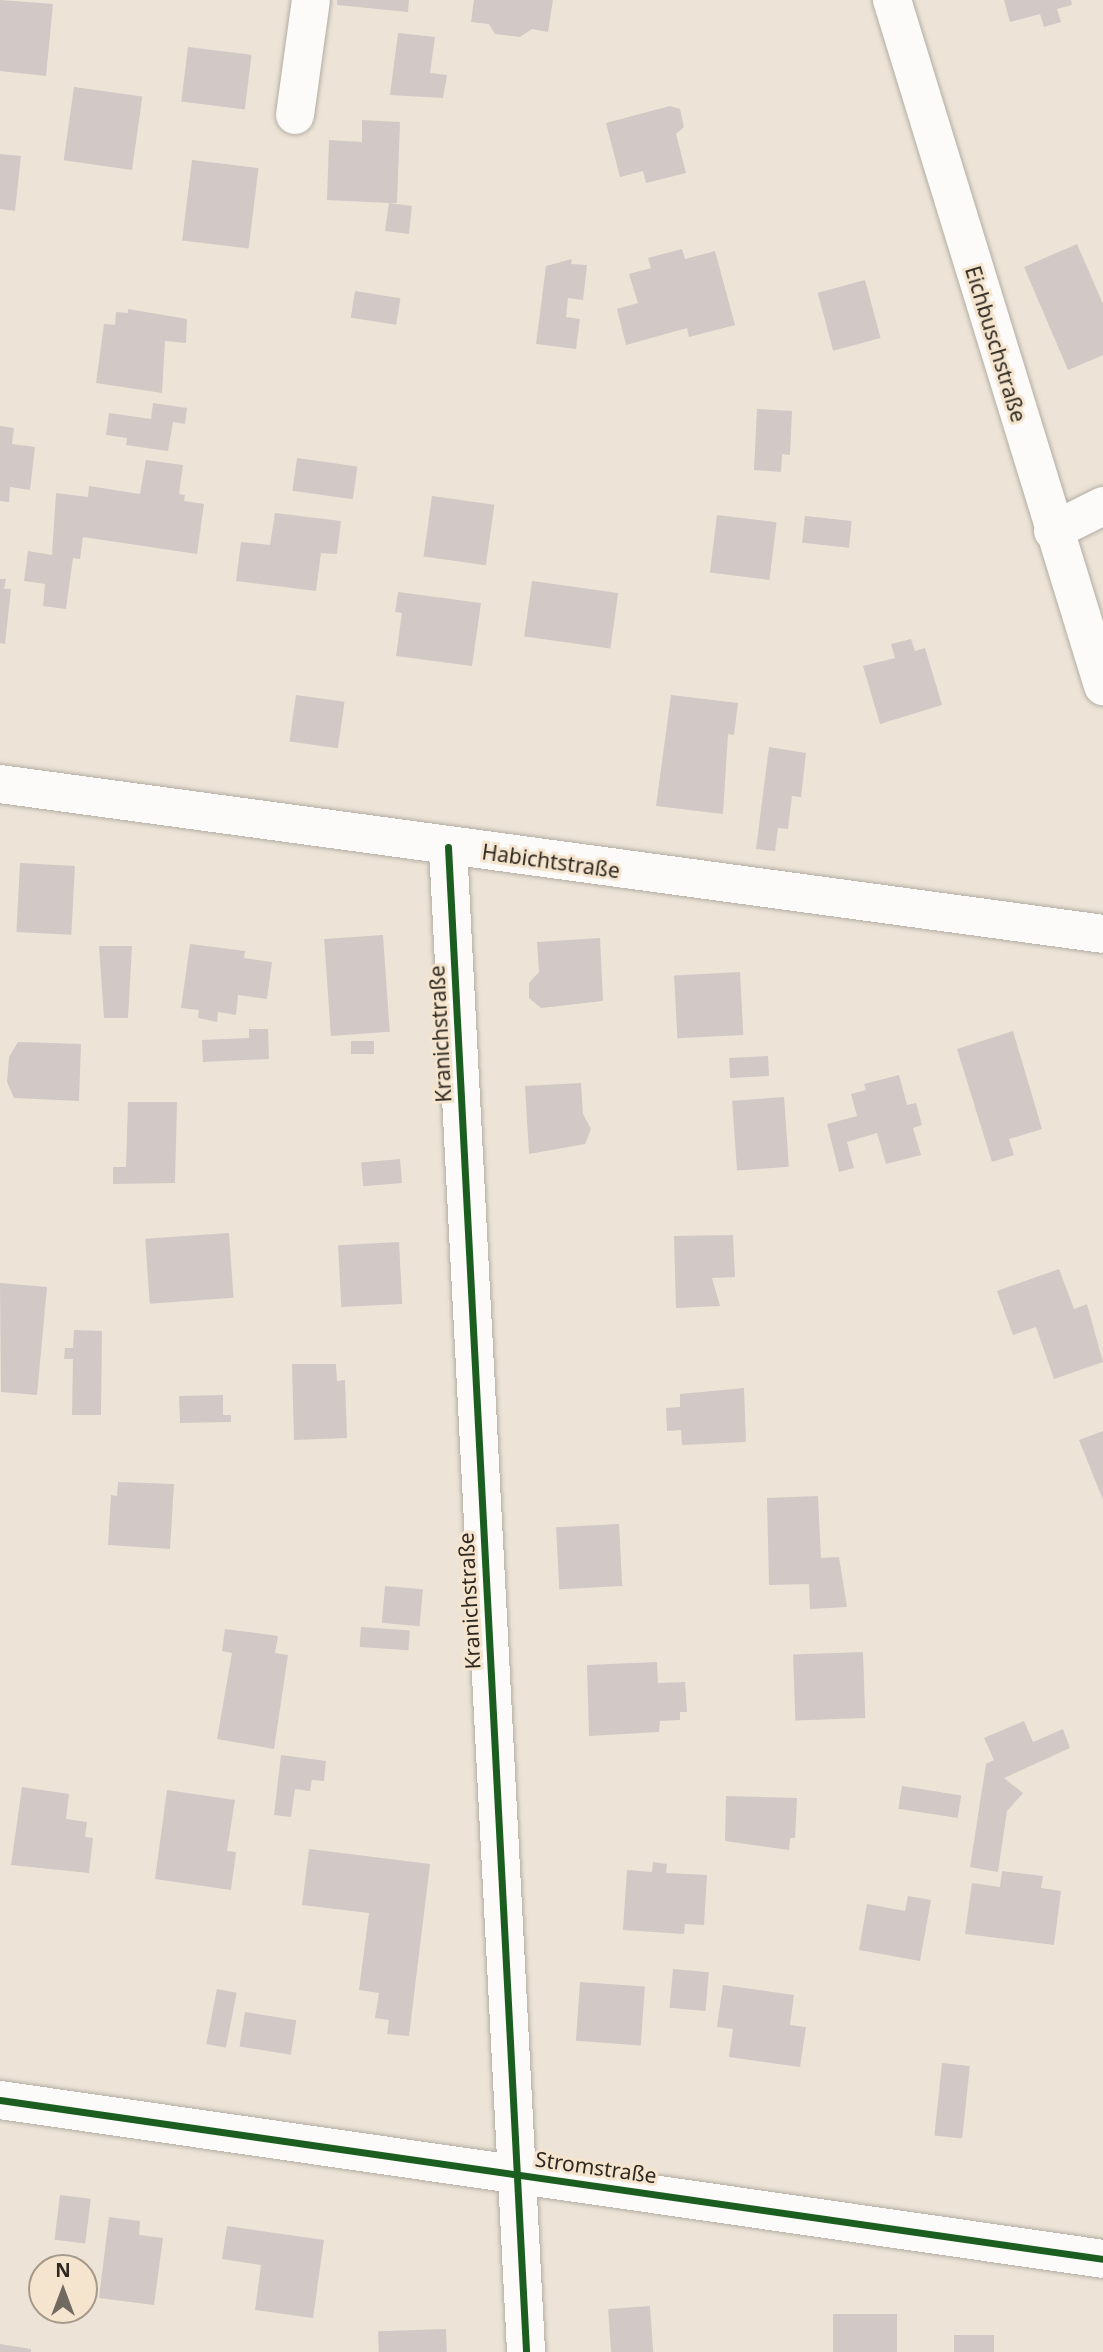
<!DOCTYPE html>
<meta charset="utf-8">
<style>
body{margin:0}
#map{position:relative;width:1103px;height:2352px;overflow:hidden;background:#ede4d7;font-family:"Noto Sans",sans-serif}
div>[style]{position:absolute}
.building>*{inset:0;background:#d2c8c6;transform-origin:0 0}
.roads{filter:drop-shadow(0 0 2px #b3aca3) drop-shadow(0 0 2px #b3aca3)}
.minor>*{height:38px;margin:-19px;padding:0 19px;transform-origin:19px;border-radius:19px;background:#fcfbf9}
.cycleway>*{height:7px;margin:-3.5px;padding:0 3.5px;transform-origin:3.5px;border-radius:3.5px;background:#1b5e20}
span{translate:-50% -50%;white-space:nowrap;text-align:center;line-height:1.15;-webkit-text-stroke:6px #f5e5cf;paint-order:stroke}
.street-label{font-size:21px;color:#2e2820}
.north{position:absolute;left:28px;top:2254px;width:70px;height:70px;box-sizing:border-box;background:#f5e5cf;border:2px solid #a59989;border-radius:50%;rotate:0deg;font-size:19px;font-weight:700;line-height:28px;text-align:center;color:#2e2820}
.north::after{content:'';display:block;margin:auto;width:24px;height:32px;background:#716a60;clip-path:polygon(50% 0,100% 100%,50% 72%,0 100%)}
</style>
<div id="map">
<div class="building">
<i style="clip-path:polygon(0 0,53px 4px,46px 76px,0 71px)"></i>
<i style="clip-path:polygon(337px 0,409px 0,408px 12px,337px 5px)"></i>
<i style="clip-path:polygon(474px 0,553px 0,548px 32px,532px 29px,520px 37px,495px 34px,489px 24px,471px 22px)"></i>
<i style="clip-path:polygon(1004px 0,1071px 0,1072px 5px,1057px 9px,1061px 22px,1044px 27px,1040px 14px,1010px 22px)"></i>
<i style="clip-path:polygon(398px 33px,435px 37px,430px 73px,447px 75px,443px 98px,390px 95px)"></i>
<i style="left:188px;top:47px;width:64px;height:55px;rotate:7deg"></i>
<i style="left:74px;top:87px;width:69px;height:74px;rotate:8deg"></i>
<i style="clip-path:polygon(670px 106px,680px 109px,684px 127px,676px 134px,686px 173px,646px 183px,643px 171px,620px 177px,606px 123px)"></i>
<i style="clip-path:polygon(362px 120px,400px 122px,397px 203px,389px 203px,412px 206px,409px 234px,385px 231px,389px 203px,327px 200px,329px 140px,362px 142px)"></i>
<i style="clip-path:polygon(0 154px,21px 156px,15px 211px,0 209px)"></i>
<i style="left:192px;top:160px;width:67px;height:81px;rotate:7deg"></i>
<i style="clip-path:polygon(1077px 244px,1103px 304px,1103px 355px,1068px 370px,1024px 267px)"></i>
<i style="clip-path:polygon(682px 249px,685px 259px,715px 251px,735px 325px,689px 337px,687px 328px,626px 345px,617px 309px,638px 303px,629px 274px,651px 268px,648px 258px)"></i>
<i style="clip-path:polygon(572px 259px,571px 264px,587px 265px,583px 300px,568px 298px,566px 317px,580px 319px,576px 349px,536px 344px,546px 266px)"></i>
<i style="left:865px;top:280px;width:60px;height:49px;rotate:75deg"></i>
<i style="left:355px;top:291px;width:46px;height:27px;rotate:9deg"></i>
<i style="clip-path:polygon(128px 309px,187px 319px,186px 343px,165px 341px,162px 393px,96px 383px,104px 324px,115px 325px,116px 312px,128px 313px)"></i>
<i style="clip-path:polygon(153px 403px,187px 408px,185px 424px,173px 422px,168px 451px,126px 445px,127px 438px,106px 435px,109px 413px,151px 419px)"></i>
<i style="clip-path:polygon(757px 409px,792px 411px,790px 455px,782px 454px,781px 472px,754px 470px)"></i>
<i style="clip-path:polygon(0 426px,14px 428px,12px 444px,35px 447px,30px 490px,10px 487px,9px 502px,0 501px)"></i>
<i style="left:297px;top:458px;width:61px;height:33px;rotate:8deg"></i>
<i style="clip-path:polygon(146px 460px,183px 465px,179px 494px,185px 495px,184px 501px,204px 504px,197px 554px,83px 537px,80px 559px,73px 558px,66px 609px,43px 606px,45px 584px,24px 581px,28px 551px,52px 555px,56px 493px,88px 497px,89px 486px,140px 494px)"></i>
<i style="left:432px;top:496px;width:63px;height:61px;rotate:8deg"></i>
<i style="clip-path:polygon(275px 513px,341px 521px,337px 554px,321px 553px,316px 591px,236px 581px,241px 542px,270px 545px)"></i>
<i style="left:717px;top:515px;width:60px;height:58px;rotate:7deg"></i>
<i style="left:805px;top:516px;width:47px;height:27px;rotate:6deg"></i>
<i style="clip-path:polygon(0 579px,6px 579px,4px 589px,11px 589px,5px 644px,0 643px)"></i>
<i style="left:532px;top:581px;width:87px;height:56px;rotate:8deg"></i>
<i style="clip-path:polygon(398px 592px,481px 603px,472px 666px,396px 656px,402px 613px,395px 612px)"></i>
<i style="clip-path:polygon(911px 639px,915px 651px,925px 648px,942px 705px,880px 724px,863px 666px,895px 658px,891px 644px)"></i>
<i style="left:296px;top:695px;width:49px;height:47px;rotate:8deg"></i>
<i style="clip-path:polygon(671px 695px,738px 703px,734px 735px,728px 734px,723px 814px,656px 806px)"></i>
<i style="clip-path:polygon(769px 747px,806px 753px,801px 797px,792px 796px,788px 829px,778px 828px,775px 851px,756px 849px)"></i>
<i style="left:20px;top:863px;width:55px;height:69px;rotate:3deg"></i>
<i style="left:383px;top:935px;width:97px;height:59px;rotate:86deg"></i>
<i style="clip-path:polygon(600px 938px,603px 1001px,541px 1008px,529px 998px,529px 983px,539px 972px,537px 942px)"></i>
<i style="clip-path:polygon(190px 944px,245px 951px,244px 958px,272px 962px,267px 999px,238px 995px,236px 1015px,218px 1012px,217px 1022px,198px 1018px,199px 1010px,181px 1008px)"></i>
<i style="clip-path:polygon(99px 946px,132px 946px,128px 1018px,104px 1018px)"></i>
<i style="left:740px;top:972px;width:63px;height:66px;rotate:87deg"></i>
<i style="clip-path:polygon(249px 1029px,268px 1029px,269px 1059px,203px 1062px,202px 1040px,249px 1038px)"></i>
<i style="clip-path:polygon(1013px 1031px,1042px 1129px,1009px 1139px,1014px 1155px,992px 1162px,957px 1049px)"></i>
<i style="left:351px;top:1041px;width:23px;height:13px"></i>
<i style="clip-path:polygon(18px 1042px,81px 1044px,79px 1101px,14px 1098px,7px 1082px,9px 1057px)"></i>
<i style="left:768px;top:1056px;width:20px;height:39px;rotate:87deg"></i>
<i style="clip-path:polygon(899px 1075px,907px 1105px,916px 1103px,922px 1125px,913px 1128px,921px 1155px,886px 1164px,877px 1133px,847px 1142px,854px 1168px,839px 1172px,827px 1124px,857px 1116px,851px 1094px,866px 1090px,864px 1084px)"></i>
<i style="clip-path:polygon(581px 1083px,583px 1114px,591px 1129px,585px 1144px,529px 1154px,525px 1086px)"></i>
<i style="left:784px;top:1097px;width:70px;height:52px;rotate:86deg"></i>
<i style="clip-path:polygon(128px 1102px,177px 1102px,175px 1183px,113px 1184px,113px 1167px,126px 1167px)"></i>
<i style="left:400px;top:1159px;width:24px;height:39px;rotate:85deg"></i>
<i style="left:229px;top:1233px;width:65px;height:84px;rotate:86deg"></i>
<i style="clip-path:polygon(733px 1235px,735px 1277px,712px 1278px,720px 1306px,676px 1308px,674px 1236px)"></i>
<i style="left:399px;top:1242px;width:62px;height:61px;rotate:87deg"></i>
<i style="clip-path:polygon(1059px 1269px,1074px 1309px,1087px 1304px,1103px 1362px,1054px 1379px,1036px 1327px,1013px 1335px,997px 1291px)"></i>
<i style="clip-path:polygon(0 1283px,47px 1287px,37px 1395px,1px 1392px)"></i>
<i style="clip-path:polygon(74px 1330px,102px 1331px,101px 1415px,72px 1415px,73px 1359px,64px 1359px,65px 1348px,73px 1348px)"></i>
<i style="clip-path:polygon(292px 1364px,336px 1364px,337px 1381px,345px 1380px,347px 1438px,294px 1440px)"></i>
<i style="clip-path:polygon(744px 1388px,746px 1442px,682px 1445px,681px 1430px,667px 1431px,666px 1408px,680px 1407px,680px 1394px)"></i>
<i style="clip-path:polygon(223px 1395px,223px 1415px,231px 1415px,231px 1422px,180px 1423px,179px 1396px)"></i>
<i style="clip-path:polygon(1103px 1431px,1103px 1500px,1079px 1440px)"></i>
<i style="clip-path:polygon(118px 1482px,174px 1484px,170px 1549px,108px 1545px,111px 1495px,117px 1496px)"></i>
<i style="clip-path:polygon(818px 1496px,821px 1558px,839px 1557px,847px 1607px,810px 1609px,809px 1584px,769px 1585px,767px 1498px)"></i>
<i style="left:619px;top:1524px;width:62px;height:63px;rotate:87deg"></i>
<i style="left:385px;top:1586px;width:38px;height:37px;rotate:5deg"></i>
<i style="left:361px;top:1627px;width:49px;height:20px;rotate:4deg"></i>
<i style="clip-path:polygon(225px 1629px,278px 1636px,275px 1653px,288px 1655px,274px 1749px,217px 1739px,232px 1653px,222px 1651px)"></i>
<i style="left:863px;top:1652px;width:66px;height:70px;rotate:88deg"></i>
<i style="clip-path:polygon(657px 1662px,658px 1683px,685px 1682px,687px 1712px,680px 1712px,680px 1720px,660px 1721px,659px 1732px,589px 1736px,587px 1665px)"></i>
<i style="clip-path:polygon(1024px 1721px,1033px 1742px,1063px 1729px,1070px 1748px,1004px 1778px,1023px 1793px,1007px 1811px,998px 1872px,970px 1867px,986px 1764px,994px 1760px,984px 1738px)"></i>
<i style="clip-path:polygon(281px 1755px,326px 1761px,324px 1781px,312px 1780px,310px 1791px,295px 1789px,291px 1817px,274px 1815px)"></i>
<i style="left:902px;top:1786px;width:60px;height:23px;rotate:9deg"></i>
<i style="clip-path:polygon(22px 1787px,69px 1794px,66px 1819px,87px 1822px,85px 1837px,93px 1838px,89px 1873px,11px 1865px)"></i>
<i style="clip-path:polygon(167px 1790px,235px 1800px,227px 1851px,236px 1852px,231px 1890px,155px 1879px)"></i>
<i style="clip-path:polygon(726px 1796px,797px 1798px,795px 1838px,790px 1838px,789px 1850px,725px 1841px)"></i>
<i style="clip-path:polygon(309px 1849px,430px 1864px,409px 2036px,387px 2034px,389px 2020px,375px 2018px,379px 1993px,359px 1990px,369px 1913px,302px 1905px)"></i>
<i style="clip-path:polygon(653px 1862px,667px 1864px,666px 1873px,707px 1875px,704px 1925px,685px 1924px,684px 1934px,623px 1930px,627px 1870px,652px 1872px)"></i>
<i style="clip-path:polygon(1002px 1871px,1043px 1876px,1041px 1888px,1061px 1891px,1054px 1945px,965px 1934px,972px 1883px,1000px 1887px)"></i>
<i style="clip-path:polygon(908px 1896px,931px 1900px,920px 1961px,859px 1950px,867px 1904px,905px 1911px)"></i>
<i style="left:673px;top:1969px;width:36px;height:39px;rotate:5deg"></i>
<i style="left:580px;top:1982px;width:65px;height:59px;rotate:4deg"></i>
<i style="clip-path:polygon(723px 1985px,794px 1995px,790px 2025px,806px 2027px,800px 2067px,729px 2057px,733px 2029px,717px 2027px)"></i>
<i style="left:217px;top:1989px;width:20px;height:56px;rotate:11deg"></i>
<i style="left:245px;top:2012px;width:52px;height:35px;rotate:9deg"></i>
<i style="left:942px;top:2063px;width:28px;height:73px;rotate:6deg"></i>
<i style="left:60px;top:2195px;width:31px;height:45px;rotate:7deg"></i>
<i style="clip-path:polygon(109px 2217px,140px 2221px,139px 2235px,163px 2238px,154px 2305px,99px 2298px)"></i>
<i style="clip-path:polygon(227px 2226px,324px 2240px,313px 2318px,255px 2310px,261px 2265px,222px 2259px)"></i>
<i style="left:650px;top:2306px;width:46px;height:42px;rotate:86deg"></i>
<i style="left:833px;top:2314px;width:64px;height:38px"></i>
<i style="left:446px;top:2329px;width:23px;height:68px;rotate:88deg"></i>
<i style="left:954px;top:2335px;width:40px;height:17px"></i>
<i style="clip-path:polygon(0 2344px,31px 2349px,31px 2352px,0 2352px)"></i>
</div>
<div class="roads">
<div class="minor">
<i style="left:892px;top:0;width:718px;rotate:72.9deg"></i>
<i style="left:295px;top:115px;width:116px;rotate:-82.1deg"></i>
<i style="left:1053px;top:531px;width:56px;rotate:-26.6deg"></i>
<i style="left:0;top:784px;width:1113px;rotate:7.74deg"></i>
<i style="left:448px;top:847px;width:1507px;rotate:87.03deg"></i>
<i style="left:0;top:2100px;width:1114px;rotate:8.2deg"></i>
</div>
</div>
<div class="cycleway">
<i style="left:448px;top:847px;width:1507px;rotate:87.03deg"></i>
<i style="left:0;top:2100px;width:1114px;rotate:8.2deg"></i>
</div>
<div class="street-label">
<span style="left:996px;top:344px;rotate:73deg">Eichbuschstraße</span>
<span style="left:551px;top:861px;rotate:8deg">Habichtstraße</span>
<span style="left:440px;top:1034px;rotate:-93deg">Kranichstraße</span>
<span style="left:469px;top:1601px;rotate:-93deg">Kranichstraße</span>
<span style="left:596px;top:2167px;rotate:8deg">Stromstraße</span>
</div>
<div class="north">N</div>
</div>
